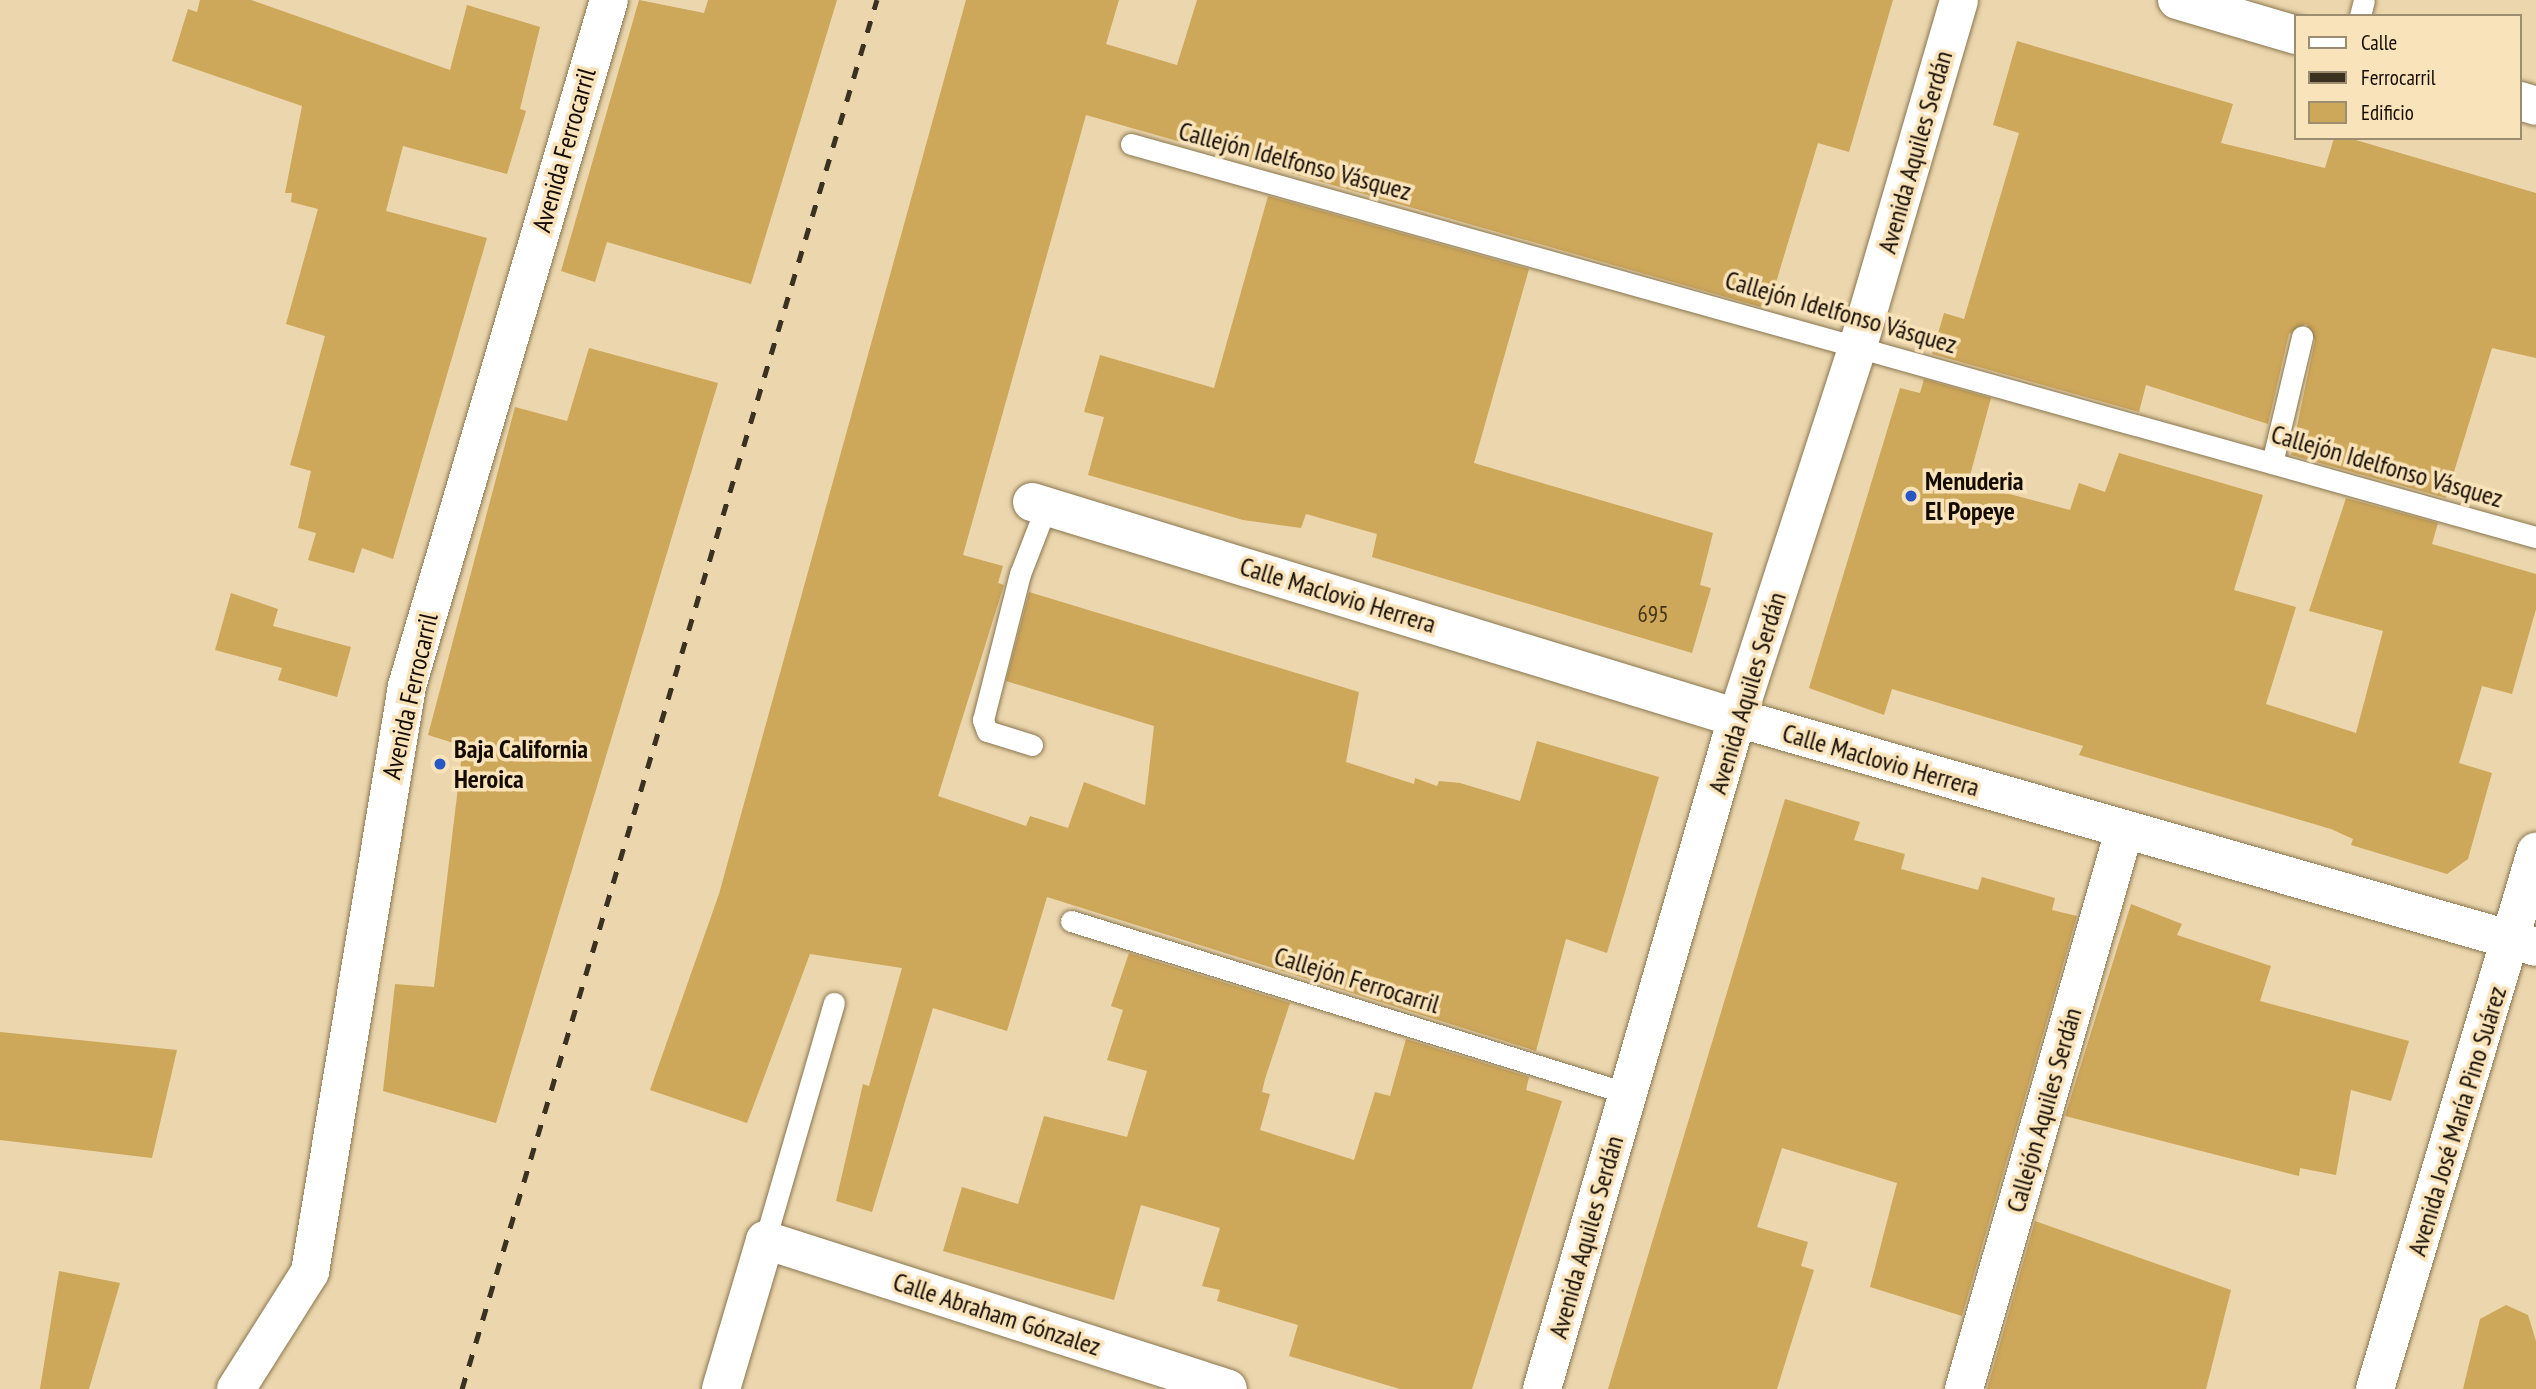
<!DOCTYPE html>
<meta charset="utf-8">
<style>
body{margin:0}
#map{position:relative;width:2536px;height:1389px;overflow:hidden;background:#ebd6ad;font-family:"PT Sans Narrow",sans-serif}
div>[style]{position:absolute}
.building>*{inset:0;background:#cda75a}
.roads{filter:drop-shadow(0 0 2px #897650) drop-shadow(0 0 2px #897650)}
.lane>*{height:21px;margin:-10.5px;padding:0 10.5px;transform-origin:10.5px;border-radius:10.5px;background:#fff}
.street>*{height:38px;margin:-19px;padding:0 19px;transform-origin:19px;border-radius:19px;background:#fff}
.secondary>*{height:38px;margin:-19px;padding:0 19px;transform-origin:19px;border-radius:19px;background:#fff}
.rail>*{height:5px;margin-top:-2.5px;transform-origin:0;background:repeating-linear-gradient(90deg,#3b3120 0 12px,transparent 0 24px)}
.dots>*{width:19px;height:19px;translate:-50% -50%;box-sizing:border-box;border:4px solid #f9e3ba;border-radius:50%}
span{translate:-50% -50%;white-space:nowrap;text-align:center;line-height:1.15;-webkit-text-stroke:7px #f9e3ba;paint-order:stroke}
.number-label{font-size:23px;color:#423317}
.number-label span{-webkit-text-stroke-width:0}
.street-label{font-size:26px;color:#140c01}
.poi-label{font-size:26px;color:#140c01;font-weight:700}
.left{translate:0 -50%;text-align:left}
.legend{position:absolute;left:2294px;top:14px;width:228px;height:126px;box-sizing:border-box;background:#f9e3ba;border:2px solid #9d8d70;margin:0;padding:9px 12px;list-style:none;font-size:21px;color:#140c01}
.legend li{display:flex;align-items:center;gap:14px;height:35px}
.legend b{width:35px;border:2px solid #9d8d70}
</style>
<div id="map">
<div class="building">
<i style="clip-path:polygon(200px 0,251px 0,450px 70px,467px 5px,540px 27px,520px 109px,526px 111px,507px 174px,403px 146px,386px 211px,487px 238px,393px 559px,362px 548px,354px 573px,308px 560px,316px 533px,298px 528px,311px 471px,290px 465px,325px 336px,286px 324px,318px 209px,291px 202px,292px 193px,285px 193px,302px 106px,172px 61px,188px 9px,197px 12px)"></i>
<i style="clip-path:polygon(639px 0,704px 13px,708px 0,837px 0,751px 284px,607px 242px,595px 282px,561px 271px)"></i>
<i style="clip-path:polygon(966px 0,1119px 0,1106px 44px,1177px 65px,1197px 0,1893px 0,1849px 152px,1818px 143px,1768px 309px,1086px 115px,963px 555px,1003px 566px,998px 583px,1004px 585px,938px 796px,1026px 826px,1030px 816px,1068px 828px,1084px 782px,1145px 805px,1154px 726px,1006px 681px,1029px 592px,1359px 692px,1346px 762px,1414px 784px,1415px 778px,1437px 786px,1439px 781px,1460px 783px,1520px 801px,1537px 741px,1659px 777px,1607px 953px,1566px 939px,1536px 1051px,1047px 897px,1007px 1031px,933px 1008px,872px 1212px,836px 1201px,863px 1084px,869px 1086px,902px 968px,810px 954px,747px 1123px,650px 1090px,719px 894px)"></i>
<i style="clip-path:polygon(2017px 41px,2233px 104px,2221px 143px,2325px 168px,2334px 138px,2349px 138px,2536px 193px,2536px 358px,2492px 348px,2446px 498px,2291px 455px,2315px 340px,2306px 324px,2289px 334px,2268px 424px,2146px 385px,2139px 412px,1932px 354px,1944px 313px,1964px 319px,2019px 133px,1993px 125px)"></i>
<i style="clip-path:polygon(1268px 196px,1529px 269px,1474px 463px,1713px 533px,1700px 585px,1711px 588px,1692px 653px,1372px 557px,1377px 534px,1306px 514px,1301px 528px,1243px 520px,1088px 475px,1104px 417px,1084px 412px,1100px 355px,1214px 388px)"></i>
<i style="clip-path:polygon(589px 348px,718px 383px,496px 1123px,383px 1091px,395px 984px,434px 987px,463px 746px,428px 735px,515px 407px,567px 421px)"></i>
<i style="clip-path:polygon(1924px 379px,1991px 398px,1968px 483px,2070px 510px,2079px 483px,2105px 492px,2119px 453px,2263px 495px,2234px 590px,2296px 607px,2266px 704px,2356px 733px,2383px 631px,2309px 611px,2346px 498px,2438px 523px,2432px 544px,2536px 574px,2536px 609px,2512px 694px,2482px 686px,2459px 763px,2492px 773px,2468px 859px,2447px 874px,2351px 845px,2353px 839px,2331px 829px,2079px 755px,2083px 746px,1892px 689px,1884px 715px,1809px 688px,1900px 388px,1920px 393px)"></i>
<i style="clip-path:polygon(231px 593px,278px 609px,273px 626px,351px 647px,337px 697px,278px 680px,282px 668px,215px 650px)"></i>
<i style="clip-path:polygon(1785px 799px,1860px 822px,1854px 840px,1905px 854px,1901px 869px,1978px 890px,1982px 877px,2055px 898px,2052px 910px,2077px 916px,1962px 1316px,1870px 1287px,1897px 1183px,1782px 1148px,1757px 1227px,1808px 1242px,1801px 1266px,1814px 1270px,1777px 1389px,1608px 1389px)"></i>
<i style="clip-path:polygon(2131px 904px,2182px 924px,2177px 935px,2271px 966px,2260px 1001px,2409px 1041px,2391px 1101px,2351px 1090px,2336px 1175px,2300px 1168px,2299px 1176px,2065px 1116px)"></i>
<i style="clip-path:polygon(1129px 953px,1290px 1003px,1265px 1079px,1262px 1092px,1270px 1094px,1260px 1130px,1354px 1160px,1375px 1092px,1390px 1096px,1406px 1039px,1529px 1077px,1526px 1090px,1562px 1101px,1472px 1389px,1400px 1389px,1289px 1356px,1298px 1325px,1217px 1301px,1220px 1290px,1202px 1286px,1220px 1228px,1141px 1205px,1114px 1300px,943px 1251px,962px 1187px,1018px 1204px,1044px 1116px,1127px 1137px,1147px 1071px,1107px 1060px,1123px 1010px,1111px 1006px)"></i>
<i style="clip-path:polygon(0 1032px,177px 1050px,152px 1158px,0 1140px)"></i>
<i style="clip-path:polygon(2035px 1221px,2231px 1290px,2206px 1389px,1987px 1389px)"></i>
<i style="clip-path:polygon(59px 1271px,120px 1283px,89px 1389px,40px 1389px)"></i>
<i style="clip-path:polygon(2506px 1305px,2528px 1315px,2536px 1341px,2536px 1389px,2463px 1389px,2480px 1319px)"></i>
</div>
<div class="roads">
<div class="lane">
<i style="left:2360px;top:16px;width:16px;rotate:-76deg"></i>
<i style="left:1131px;top:144px;width:1459px;rotate:15.63deg"></i>
<i style="left:2272px;top:463px;width:130px;rotate:-76.6deg"></i>
<i style="left:1032px;top:745px;width:47px;rotate:-162.7deg"></i>
<i style="left:987px;top:731px;width:12px;rotate:-110deg"></i>
<i style="left:983px;top:720px;width:151px;rotate:-75.8deg"></i>
<i style="left:1020px;top:574px;width:72px;rotate:-68.8deg"></i>
<i style="left:1071px;top:921px;width:581px;rotate:17.22deg"></i>
<i style="left:765px;top:1240px;width:247px;rotate:-73.8deg"></i>
</div>
<div class="street">
<i style="left:2177px;top:0;width:124px;rotate:16.4deg"></i>
<i style="left:2520px;top:101px;width:17px;rotate:17deg"></i>
<i style="left:1032px;top:502px;width:737px;rotate:17.03deg"></i>
<i style="left:1737px;top:718px;width:831px;rotate:15.99deg"></i>
<i style="left:236px;top:1389px;width:138px;rotate:-57.7deg"></i>
<i style="left:310px;top:1272px;width:594px;rotate:-80.6deg"></i>
<i style="left:407px;top:686px;width:715px;rotate:-73.59deg"></i>
<i style="left:721px;top:1389px;width:155px;rotate:-73.5deg"></i>
<i style="left:765px;top:1240px;width:486px;rotate:17.8deg"></i>
<i style="left:1964px;top:1389px;width:580px;rotate:-74deg"></i>
</div>
<div class="secondary">
<i style="left:1542px;top:1389px;width:699px;rotate:-73.8deg"></i>
<i style="left:1737px;top:718px;width:391px;rotate:-72deg"></i>
<i style="left:1858px;top:346px;width:360px;rotate:-73.7deg"></i>
<i style="left:2375px;top:1389px;width:561px;rotate:-73.31deg"></i>
</div>
</div>
<div class="rail">
<i style="left:462px;top:1389px;width:1450px;rotate:-73.37deg"></i>
</div>
<div class="dots">
<i style="left:1911px;top:496px;background:#2757c5"></i>
<i style="left:440px;top:764px;background:#2757c5"></i>
</div>
<div class="number-label">
<span style="left:1653px;top:614px">695</span>
</div>
<div class="street-label">
<span style="left:564px;top:150px;rotate:-74deg">Avenida Ferrocarril</span>
<span style="left:1915px;top:152px;rotate:-74deg">Avenida Aquiles Serdán</span>
<span style="left:1295px;top:161px;rotate:15deg">Callejón Idelfonso Vásquez</span>
<span style="left:1841px;top:312px;rotate:16deg">Callejón Idelfonso Vásquez</span>
<span style="left:2387px;top:466px;rotate:16deg">Callejón Idelfonso Vásquez</span>
<span style="left:1338px;top:595px;rotate:17deg">Calle Maclovio Herrera</span>
<span style="left:1747px;top:693px;rotate:-73deg">Avenida Aquiles Serdán</span>
<span style="left:410px;top:696px;rotate:-77deg">Avenida Ferrocarril</span>
<span style="left:1881px;top:760px;rotate:16deg">Calle Maclovio Herrera</span>
<span style="left:1357px;top:980px;rotate:17deg">Callejón Ferrocarril</span>
<span style="left:2044px;top:1110px;rotate:-74deg">Callejón Aquiles Serdán</span>
<span style="left:2457px;top:1121px;rotate:-73deg">Avenida José María Pino Suárez</span>
<span style="left:1586px;top:1237px;rotate:-74deg">Avenida Aquiles Serdán</span>
<span style="left:997px;top:1314px;rotate:18deg">Calle Abraham Gónzalez</span>
</div>
<div class="poi-label">
<span class="left" style="left:1925px;top:496px">Menuderia<br>El Popeye</span>
<span class="left" style="left:454px;top:764px">Baja California<br>Heroica</span>
</div>
<ul class="legend">
<li><b style="height:9px;background:#fff"></b>Calle</li>
<li><b style="height:9px;background:#3b3120"></b>Ferrocarril</li>
<li><b style="height:19px;background:#cda75a"></b>Edificio</li>
</ul>
</div>
